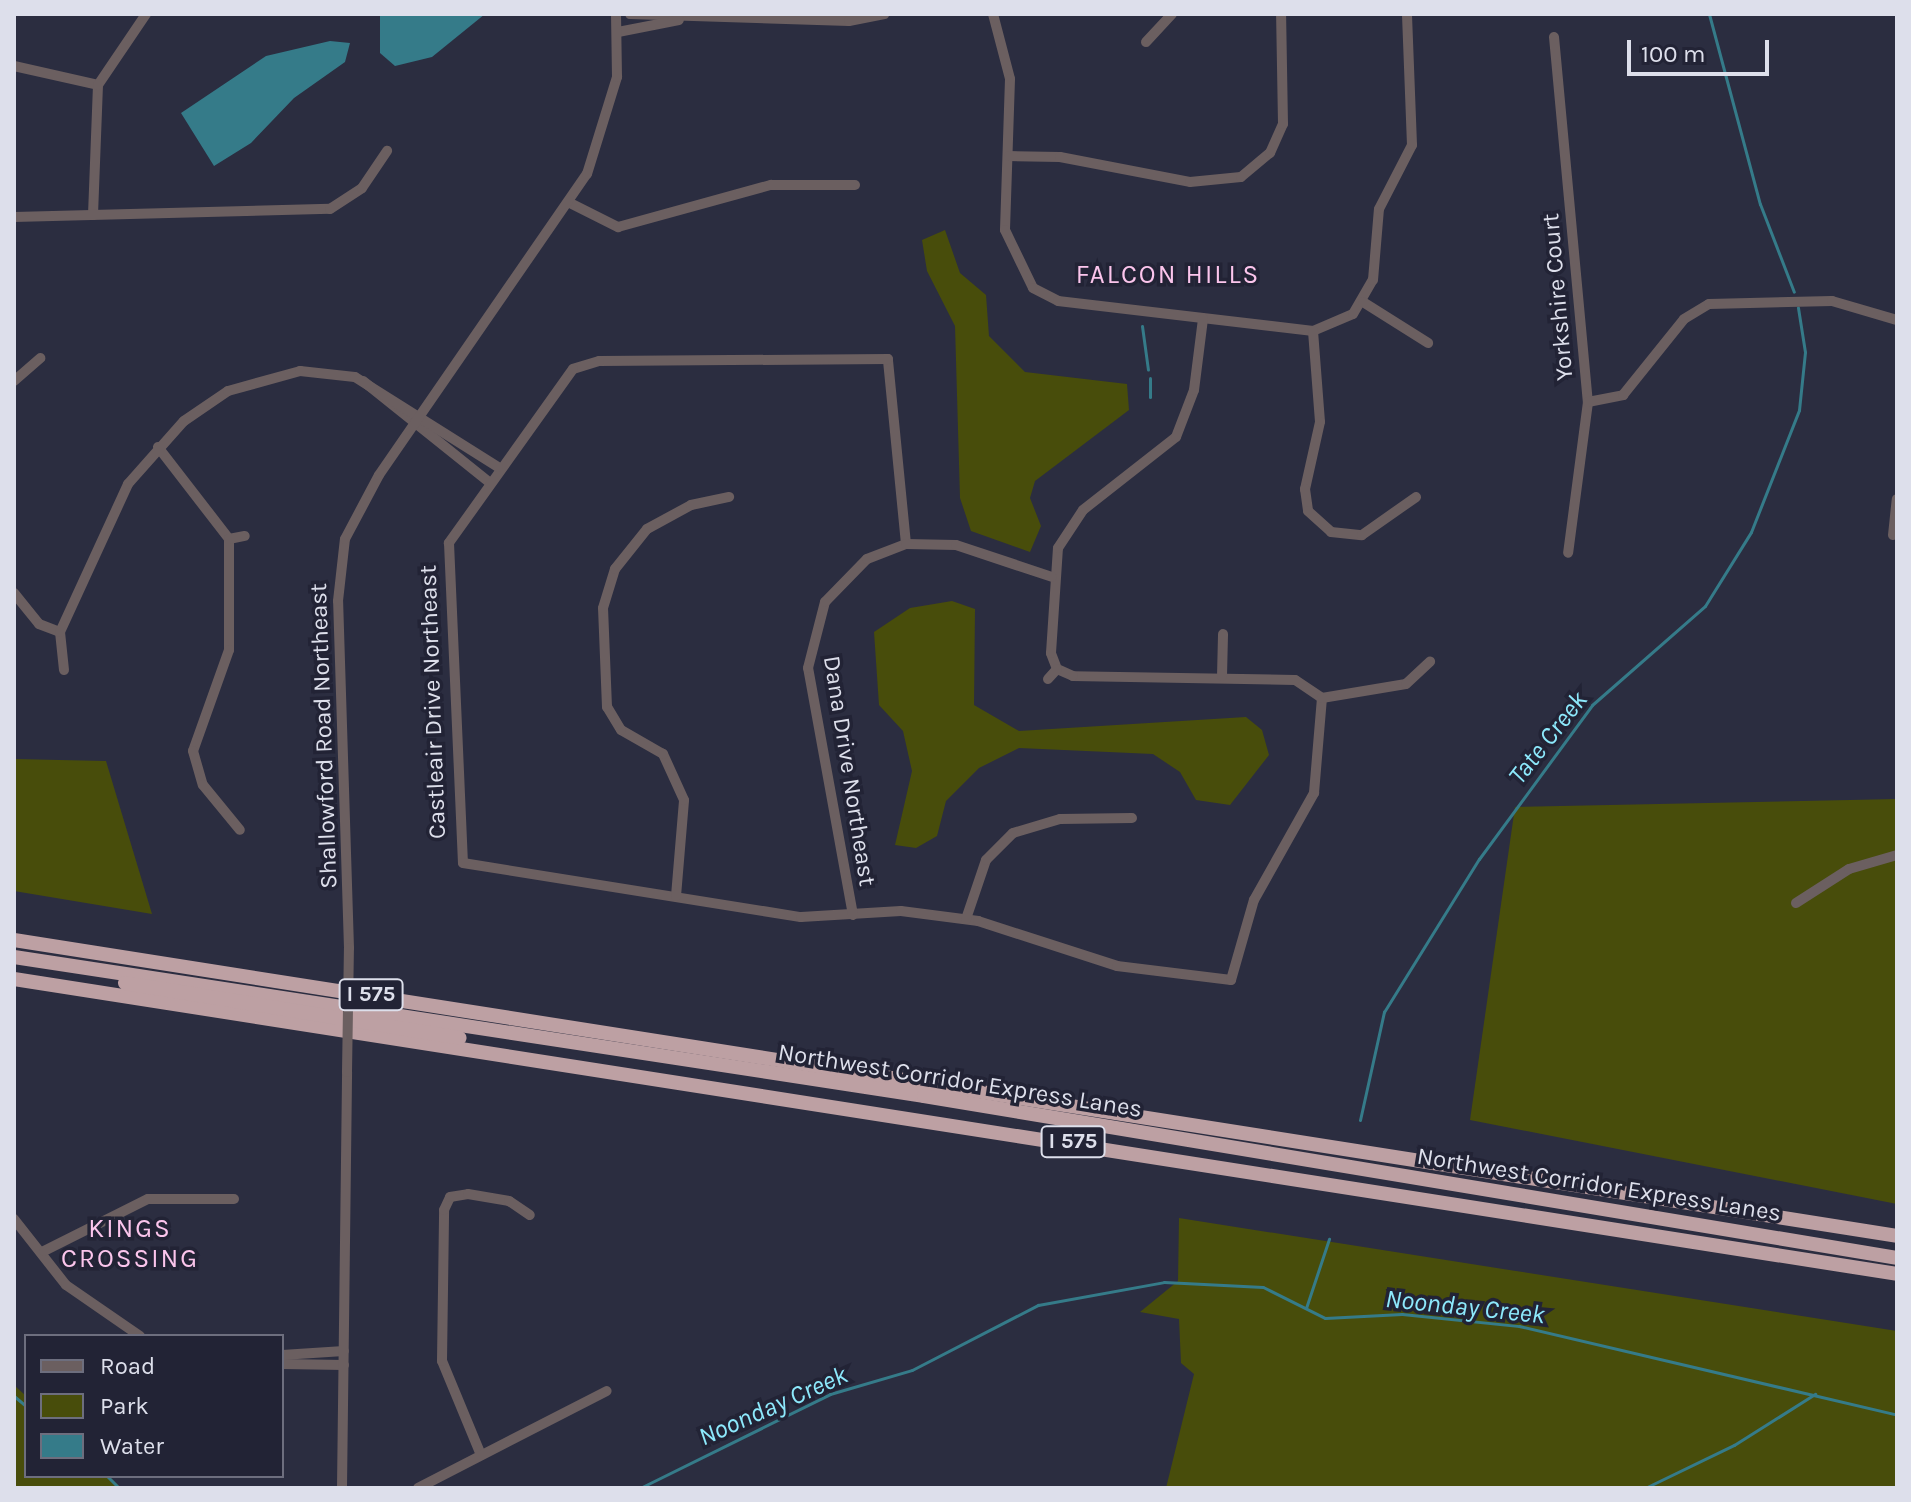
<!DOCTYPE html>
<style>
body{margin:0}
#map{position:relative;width:1911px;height:1502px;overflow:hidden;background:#2b2d40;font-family:Karla,sans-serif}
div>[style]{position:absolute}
.green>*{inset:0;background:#484d0b}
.water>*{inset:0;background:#357b89}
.stream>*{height:3px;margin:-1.5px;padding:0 1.5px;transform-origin:1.5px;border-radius:1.5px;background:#357b89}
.minor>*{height:10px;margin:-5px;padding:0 5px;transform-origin:5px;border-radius:5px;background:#6b5f60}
.highway>*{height:14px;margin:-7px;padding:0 7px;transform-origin:7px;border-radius:7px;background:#bda0a3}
.minor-bridge>*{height:10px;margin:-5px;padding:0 5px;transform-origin:5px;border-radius:5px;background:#6b5f60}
span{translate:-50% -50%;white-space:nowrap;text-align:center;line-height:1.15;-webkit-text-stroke:7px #222335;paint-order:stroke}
.shield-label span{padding:2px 6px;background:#222335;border:2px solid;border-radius:6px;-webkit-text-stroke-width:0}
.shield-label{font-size:22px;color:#dddfeb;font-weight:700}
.street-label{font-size:24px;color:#dddfeb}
.neighbourhood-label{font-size:26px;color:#fbc5ec;letter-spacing:2px}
.water-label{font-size:26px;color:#8de9fc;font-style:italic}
.frame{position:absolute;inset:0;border:16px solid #dddfeb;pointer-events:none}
.legend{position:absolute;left:24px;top:1334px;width:260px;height:144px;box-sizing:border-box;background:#222335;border:2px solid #6d6e7e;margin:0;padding:10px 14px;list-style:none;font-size:24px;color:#dddfeb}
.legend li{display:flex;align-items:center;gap:16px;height:40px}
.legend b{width:40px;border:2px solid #6d6e7e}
.scale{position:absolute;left:1627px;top:40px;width:142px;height:36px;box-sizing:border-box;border:4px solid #dddfeb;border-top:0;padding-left:10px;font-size:24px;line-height:28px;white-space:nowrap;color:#dddfeb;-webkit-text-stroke:6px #222335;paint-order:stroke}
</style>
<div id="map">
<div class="green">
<i style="clip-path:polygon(945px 230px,960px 273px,986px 295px,989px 336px,1025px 372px,1127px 384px,1129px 410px,1035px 481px,1030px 498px,1041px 526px,1030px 552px,971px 531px,960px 498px,955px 326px,927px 271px,922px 240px)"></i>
<i style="clip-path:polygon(952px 601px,975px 609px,974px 705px,1019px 731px,1246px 717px,1262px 730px,1269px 755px,1230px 805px,1196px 800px,1180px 772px,1153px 754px,1019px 748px,979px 768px,946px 801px,937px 836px,916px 848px,895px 845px,912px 771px,903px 731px,879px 705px,874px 632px,910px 608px)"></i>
<i style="clip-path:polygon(14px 759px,106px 761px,152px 914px,14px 891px)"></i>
<i style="clip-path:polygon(1897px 799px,1897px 1204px,1470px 1120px,1515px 807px)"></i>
<i style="clip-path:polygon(1179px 1218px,1897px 1331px,1897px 1488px,1166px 1488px,1194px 1374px,1181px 1363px,1179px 1319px,1140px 1312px,1178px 1281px)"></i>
<i style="clip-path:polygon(14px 1385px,26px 1396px,26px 1476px,109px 1476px,121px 1488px,14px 1488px)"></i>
</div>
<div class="water">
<i style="clip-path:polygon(380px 14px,485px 14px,432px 57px,395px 66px,380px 53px)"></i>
<i style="clip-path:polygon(330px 41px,350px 43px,345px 62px,294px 98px,251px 143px,214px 166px,181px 113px,266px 56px)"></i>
</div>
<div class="stream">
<i style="left:1709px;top:14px;width:197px;rotate:75deg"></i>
<i style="left:1760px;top:204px;width:94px;rotate:68.9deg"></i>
<i style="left:1142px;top:326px;width:44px;rotate:82.2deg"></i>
<i style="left:1150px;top:397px;width:19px;rotate:-90deg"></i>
<i style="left:1360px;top:1120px;width:111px;rotate:-77.5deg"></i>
<i style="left:1384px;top:1012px;width:180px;rotate:-58.2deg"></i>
<i style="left:1479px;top:859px;width:191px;rotate:-53.7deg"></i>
<i style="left:1592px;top:705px;width:150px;rotate:-41.2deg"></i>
<i style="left:1705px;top:606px;width:87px;rotate:-58.1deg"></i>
<i style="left:1751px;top:532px;width:131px;rotate:-68.5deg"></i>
<i style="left:1799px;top:410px;width:58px;rotate:-84.1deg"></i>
<i style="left:1805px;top:352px;width:45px;rotate:-99deg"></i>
<i style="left:1306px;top:1308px;width:73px;rotate:-71.6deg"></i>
<i style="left:14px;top:1396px;width:16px;rotate:40deg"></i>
<i style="left:107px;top:1476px;width:17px;rotate:45deg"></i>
<i style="left:640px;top:1488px;width:212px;rotate:-26.3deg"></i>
<i style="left:830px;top:1394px;width:85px;rotate:-16.3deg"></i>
<i style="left:912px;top:1370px;width:142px;rotate:-27.3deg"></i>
<i style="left:1038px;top:1305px;width:128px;rotate:-10.3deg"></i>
<i style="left:1164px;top:1282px;width:99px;rotate:2.9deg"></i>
<i style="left:1263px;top:1287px;width:69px;rotate:26.6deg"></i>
<i style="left:1325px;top:1318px;width:77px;rotate:-3deg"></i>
<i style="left:1402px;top:1314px;width:118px;rotate:5.9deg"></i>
<i style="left:1519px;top:1326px;width:388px;rotate:13.2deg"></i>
<i style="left:1645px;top:1488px;width:99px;rotate:-25.8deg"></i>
<i style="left:1734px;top:1445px;width:96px;rotate:-32.2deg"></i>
</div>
<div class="minor">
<i style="left:630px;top:14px;width:219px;rotate:1.8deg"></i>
<i style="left:849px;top:21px;width:36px;rotate:-11deg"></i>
<i style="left:993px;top:14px;width:67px;rotate:75.3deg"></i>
<i style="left:1010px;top:79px;width:151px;rotate:91.9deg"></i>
<i style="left:1005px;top:230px;width:64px;rotate:64.2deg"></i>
<i style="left:1033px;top:288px;width:28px;rotate:27deg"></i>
<i style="left:1058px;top:301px;width:257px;rotate:6.7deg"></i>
<i style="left:1313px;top:331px;width:43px;rotate:-23deg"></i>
<i style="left:1353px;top:314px;width:39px;rotate:-60deg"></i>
<i style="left:1373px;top:280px;width:71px;rotate:-85.2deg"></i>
<i style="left:1379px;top:209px;width:72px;rotate:-62.7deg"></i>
<i style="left:1412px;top:145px;width:131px;rotate:-92.2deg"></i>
<i style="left:618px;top:32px;width:62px;rotate:-11.1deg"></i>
<i style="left:1554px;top:37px;width:367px;rotate:84.7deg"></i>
<i style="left:1588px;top:402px;width:152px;rotate:97.5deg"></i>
<i style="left:1146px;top:42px;width:38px;rotate:-47deg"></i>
<i style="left:14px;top:66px;width:86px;rotate:12.7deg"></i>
<i style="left:1009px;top:156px;width:51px;rotate:1.1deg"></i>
<i style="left:1060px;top:157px;width:132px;rotate:10.9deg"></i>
<i style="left:1190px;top:182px;width:51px;rotate:-5.6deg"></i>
<i style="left:1241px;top:177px;width:38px;rotate:-40deg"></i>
<i style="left:1270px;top:153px;width:32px;rotate:-66deg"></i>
<i style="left:1283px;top:124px;width:110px;rotate:-91deg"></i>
<i style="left:570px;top:203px;width:54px;rotate:26.6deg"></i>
<i style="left:618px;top:227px;width:159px;rotate:-15.4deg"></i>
<i style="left:771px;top:185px;width:84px"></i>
<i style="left:93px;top:215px;width:130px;rotate:-87.8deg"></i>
<i style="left:98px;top:85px;width:86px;rotate:-55.9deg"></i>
<i style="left:14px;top:217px;width:316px;rotate:-1.5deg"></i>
<i style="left:330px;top:209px;width:38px;rotate:-33deg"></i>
<i style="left:362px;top:188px;width:45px;rotate:-56deg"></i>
<i style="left:1363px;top:302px;width:77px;rotate:32.2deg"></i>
<i style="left:1313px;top:331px;width:91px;rotate:85.6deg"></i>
<i style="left:1320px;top:422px;width:69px;rotate:102.6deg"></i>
<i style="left:1305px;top:489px;width:22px;rotate:82deg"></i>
<i style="left:1308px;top:511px;width:31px;rotate:42deg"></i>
<i style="left:1331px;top:532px;width:31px;rotate:6deg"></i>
<i style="left:1362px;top:535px;width:66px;rotate:-35.1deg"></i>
<i style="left:14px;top:381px;width:35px;rotate:-41deg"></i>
<i style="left:363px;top:381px;width:160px;rotate:38.7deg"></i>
<i style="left:1588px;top:402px;width:36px;rotate:-11deg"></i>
<i style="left:1623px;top:395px;width:97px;rotate:-51.2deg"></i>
<i style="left:1684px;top:319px;width:29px;rotate:-31deg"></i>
<i style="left:1709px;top:304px;width:123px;rotate:-1.4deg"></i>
<i style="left:1832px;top:301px;width:68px;rotate:16.3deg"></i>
<i style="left:158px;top:447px;width:116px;rotate:52.3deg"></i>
<i style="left:229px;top:539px;width:111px;rotate:90deg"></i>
<i style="left:229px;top:650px;width:107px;rotate:109.6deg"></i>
<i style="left:193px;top:751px;width:35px;rotate:74deg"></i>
<i style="left:203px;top:785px;width:58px;rotate:50.6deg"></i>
<i style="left:1893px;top:535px;width:36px;rotate:-84deg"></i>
<i style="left:229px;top:539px;width:16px;rotate:-11deg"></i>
<i style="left:906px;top:544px;width:186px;rotate:-95.6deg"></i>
<i style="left:888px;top:359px;width:289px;rotate:179.6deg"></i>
<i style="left:599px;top:361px;width:27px;rotate:163deg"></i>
<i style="left:573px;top:369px;width:214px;rotate:125.5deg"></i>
<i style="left:449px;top:543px;width:320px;rotate:87.5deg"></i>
<i style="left:463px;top:863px;width:342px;rotate:9.1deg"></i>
<i style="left:801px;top:917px;width:100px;rotate:-3.4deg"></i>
<i style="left:901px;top:911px;width:78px;rotate:7.4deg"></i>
<i style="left:978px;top:921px;width:146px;rotate:17.9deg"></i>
<i style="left:1117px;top:966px;width:115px;rotate:7deg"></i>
<i style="left:1231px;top:980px;width:83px;rotate:-74deg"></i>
<i style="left:1254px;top:900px;width:123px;rotate:-60.7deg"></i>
<i style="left:1314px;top:793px;width:95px;rotate:-85.2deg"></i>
<i style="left:1322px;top:698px;width:32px;rotate:-146deg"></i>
<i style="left:1295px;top:680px;width:222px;rotate:-179deg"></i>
<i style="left:1073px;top:676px;width:17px;rotate:-156deg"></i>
<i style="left:1057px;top:669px;width:17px;rotate:-111deg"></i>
<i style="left:1051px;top:653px;width:105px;rotate:-86.2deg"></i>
<i style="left:1058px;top:548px;width:45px;rotate:-56.7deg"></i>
<i style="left:1083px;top:510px;width:118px;rotate:-38.1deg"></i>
<i style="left:1176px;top:437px;width:50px;rotate:-69deg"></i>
<i style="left:1194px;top:390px;width:72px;rotate:-82.8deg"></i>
<i style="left:14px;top:593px;width:40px;rotate:51deg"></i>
<i style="left:39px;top:624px;width:22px;rotate:21deg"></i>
<i style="left:64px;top:670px;width:38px;rotate:-96deg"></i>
<i style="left:60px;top:632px;width:163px;rotate:-65.3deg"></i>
<i style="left:128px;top:484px;width:84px;rotate:-48.4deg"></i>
<i style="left:184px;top:421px;width:53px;rotate:-34.3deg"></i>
<i style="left:228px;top:391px;width:75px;rotate:-15.5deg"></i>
<i style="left:300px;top:371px;width:55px;rotate:6.2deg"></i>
<i style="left:355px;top:377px;width:169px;rotate:32.2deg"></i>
<i style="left:1222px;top:676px;width:42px;rotate:-88.6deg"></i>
<i style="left:1048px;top:679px;width:13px;rotate:-48deg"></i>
<i style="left:1322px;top:698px;width:85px;rotate:-9.5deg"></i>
<i style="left:1406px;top:684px;width:33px;rotate:-43deg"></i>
<i style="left:676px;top:896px;width:96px;rotate:-85.2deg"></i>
<i style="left:684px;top:800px;width:51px;rotate:-114.5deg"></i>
<i style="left:663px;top:754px;width:48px;rotate:-150.3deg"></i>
<i style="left:621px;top:730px;width:27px;rotate:-121deg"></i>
<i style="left:607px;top:707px;width:99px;rotate:-92.3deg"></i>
<i style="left:603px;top:608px;width:41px;rotate:-72.9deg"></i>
<i style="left:615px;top:569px;width:51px;rotate:-51.3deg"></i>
<i style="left:647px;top:529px;width:50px;rotate:-28.6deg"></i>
<i style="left:691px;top:505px;width:39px;rotate:-12deg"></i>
<i style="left:1796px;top:903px;width:63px;rotate:-32.7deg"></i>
<i style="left:1849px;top:869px;width:50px;rotate:-16.3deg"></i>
<i style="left:853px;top:915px;width:251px;rotate:-100.3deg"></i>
<i style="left:808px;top:668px;width:68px;rotate:-75.6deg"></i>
<i style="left:825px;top:602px;width:60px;rotate:-45.7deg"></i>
<i style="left:867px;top:559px;width:42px;rotate:-21deg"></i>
<i style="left:906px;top:544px;width:50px;rotate:1.1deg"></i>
<i style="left:956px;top:545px;width:101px;rotate:18.4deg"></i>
<i style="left:966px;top:919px;width:62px;rotate:-71.3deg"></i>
<i style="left:986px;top:860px;width:38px;rotate:-45deg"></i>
<i style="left:1013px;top:833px;width:49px;rotate:-16.6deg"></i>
<i style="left:1060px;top:819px;width:72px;rotate:-0.8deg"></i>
<i style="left:349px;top:948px;width:347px;rotate:-91.8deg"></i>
<i style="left:338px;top:601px;width:62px;rotate:-83.6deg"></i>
<i style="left:345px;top:539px;width:72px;rotate:-62deg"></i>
<i style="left:379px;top:475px;width:366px;rotate:-55.4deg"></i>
<i style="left:587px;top:174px;width:102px;rotate:-72.8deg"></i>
<i style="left:617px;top:77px;width:63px;rotate:-90.9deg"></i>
<i style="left:14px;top:1219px;width:84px;rotate:51.8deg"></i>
<i style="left:66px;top:1285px;width:90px;rotate:34.6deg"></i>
<i style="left:44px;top:1251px;width:116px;rotate:-26.6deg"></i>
<i style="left:148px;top:1199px;width:86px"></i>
<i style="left:282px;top:1355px;width:62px;rotate:-3.7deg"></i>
<i style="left:282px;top:1364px;width:62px;rotate:0.9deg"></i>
<i style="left:481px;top:1455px;width:102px;rotate:-112.5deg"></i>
<i style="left:442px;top:1361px;width:151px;rotate:-89.2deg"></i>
<i style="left:444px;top:1210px;width:14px;rotate:-65deg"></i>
<i style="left:450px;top:1197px;width:18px;rotate:-9deg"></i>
<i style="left:468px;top:1194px;width:42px;rotate:9.7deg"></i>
<i style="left:509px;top:1201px;width:25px;rotate:34deg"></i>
<i style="left:342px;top:1488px;width:416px;rotate:-89.3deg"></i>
<i style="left:418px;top:1488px;width:212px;rotate:-27.2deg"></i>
</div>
<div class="highway">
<i style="left:14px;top:940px;width:1906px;rotate:8.93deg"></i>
<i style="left:14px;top:957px;width:921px;rotate:8.68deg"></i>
<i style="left:924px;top:1096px;width:986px;rotate:9.45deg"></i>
<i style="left:14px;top:979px;width:1906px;rotate:8.9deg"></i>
<i style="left:125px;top:983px;width:339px;rotate:9.3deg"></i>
</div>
<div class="minor-bridge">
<i style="left:347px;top:1072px;width:124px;rotate:-89.1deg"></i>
</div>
<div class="shield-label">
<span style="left:371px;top:995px">I 575</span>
<span style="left:1073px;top:1142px">I 575</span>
</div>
<div class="street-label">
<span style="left:1558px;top:297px;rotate:-95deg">Yorkshire Court</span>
<span style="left:433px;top:702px;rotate:-92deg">Castleair Drive Northeast</span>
<span style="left:324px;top:736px;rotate:-92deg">Shallowford Road Northeast</span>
<span style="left:849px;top:771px;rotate:81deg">Dana Drive Northeast</span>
<span style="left:960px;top:1081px;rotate:9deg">Northwest Corridor Express Lanes</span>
<span style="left:1599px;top:1185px;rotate:9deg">Northwest Corridor Express Lanes</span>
</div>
<div class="neighbourhood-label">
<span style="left:1168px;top:275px">FALCON HILLS</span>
<span style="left:130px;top:1244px">KINGS<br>CROSSING</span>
</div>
<div class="water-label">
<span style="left:1548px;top:738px;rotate:-52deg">Tate Creek</span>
<span style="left:1465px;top:1307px;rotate:6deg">Noonday Creek</span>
<span style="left:773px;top:1406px;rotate:-24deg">Noonday Creek</span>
</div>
<div class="frame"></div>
<ul class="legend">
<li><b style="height:10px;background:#6b5f60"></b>Road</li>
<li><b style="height:22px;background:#484d0b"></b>Park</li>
<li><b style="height:22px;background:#357b89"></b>Water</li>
</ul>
<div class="scale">100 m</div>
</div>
